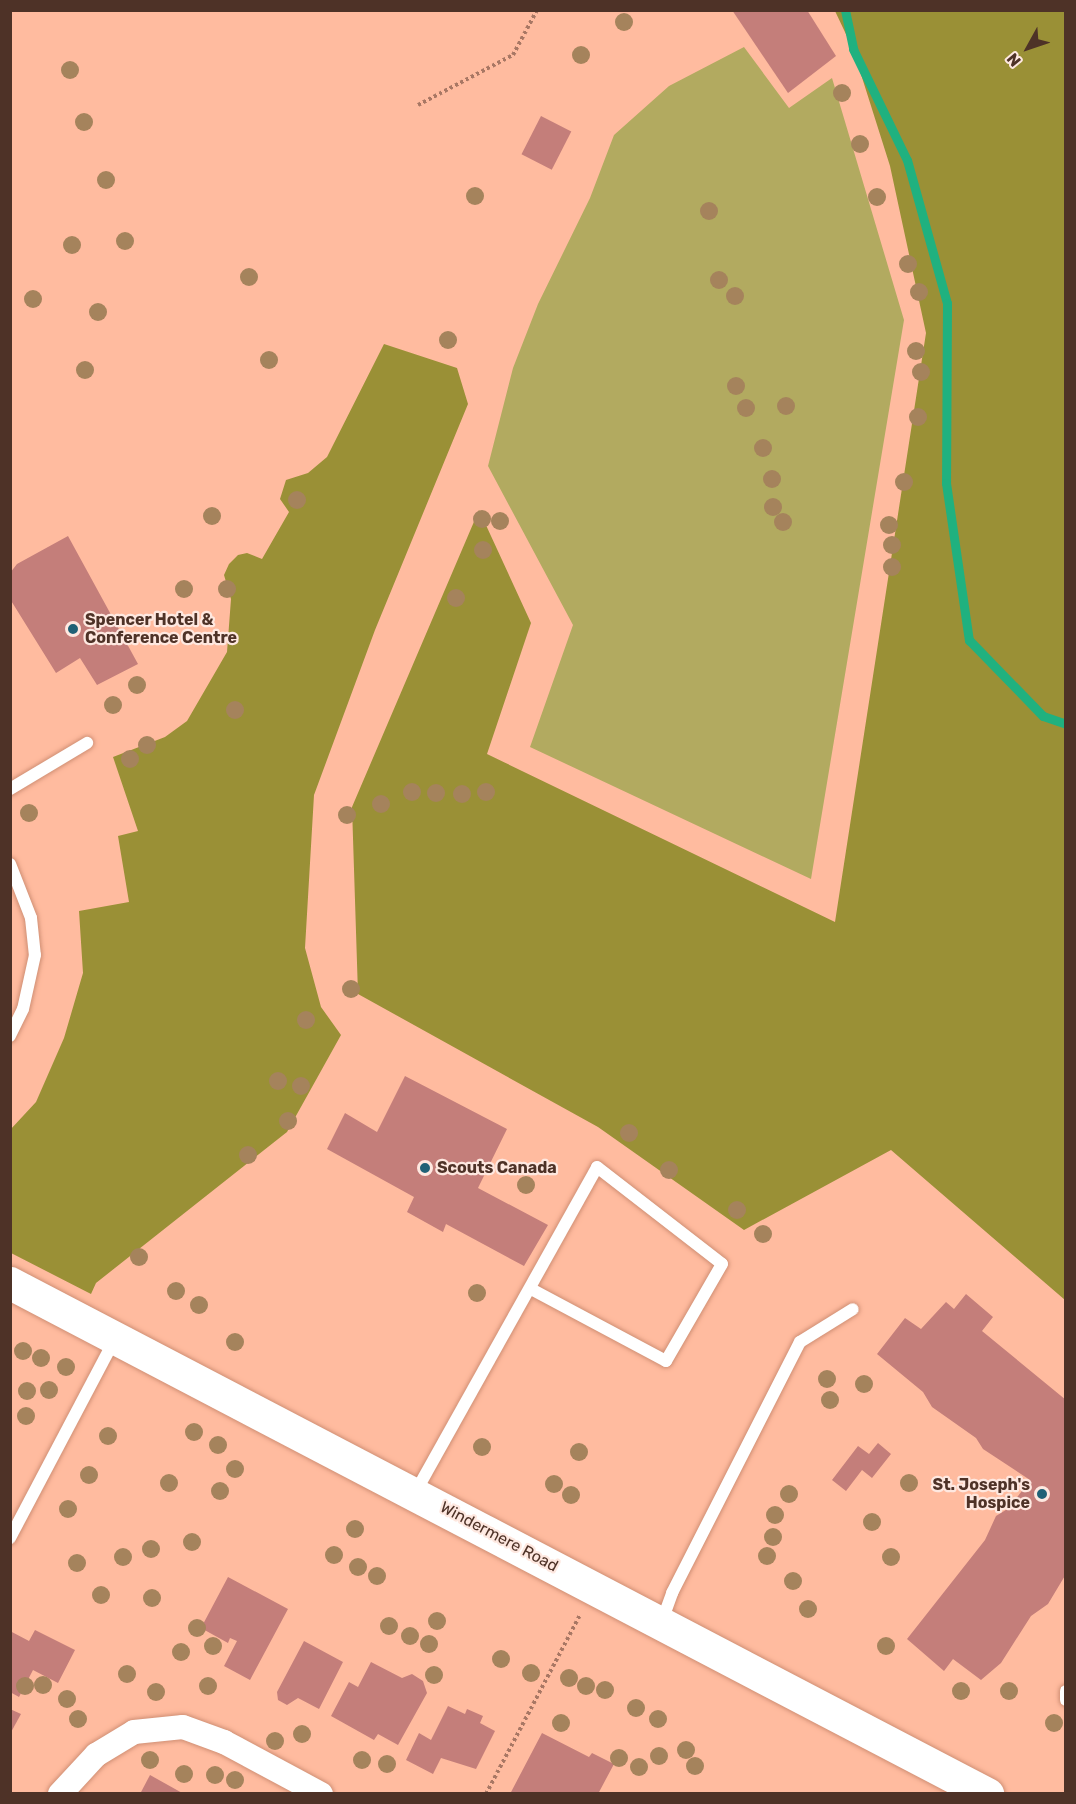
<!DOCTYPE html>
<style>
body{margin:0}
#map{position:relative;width:1076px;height:1804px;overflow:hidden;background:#ffbb9f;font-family:Rubik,sans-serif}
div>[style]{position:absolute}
.green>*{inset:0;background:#b2aa60}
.forest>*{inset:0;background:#9a9036}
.stream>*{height:9px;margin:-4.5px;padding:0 4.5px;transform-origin:4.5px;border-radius:4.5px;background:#20b17f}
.building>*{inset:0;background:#c47e7a;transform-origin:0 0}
.path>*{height:4px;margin-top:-2px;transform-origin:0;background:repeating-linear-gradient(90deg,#a87764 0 3px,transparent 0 6px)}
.roads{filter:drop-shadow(0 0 2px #d08f74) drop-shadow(0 0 2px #d08f74)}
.service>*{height:12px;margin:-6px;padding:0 6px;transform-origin:6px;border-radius:6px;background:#fff}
.minor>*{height:24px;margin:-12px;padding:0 12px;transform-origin:12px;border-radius:12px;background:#fff}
.secondary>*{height:33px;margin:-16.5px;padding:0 16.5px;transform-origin:16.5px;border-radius:16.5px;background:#fff}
.trees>*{width:18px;height:18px;margin:-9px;border-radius:50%;background:#a5835c}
.dots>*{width:16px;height:16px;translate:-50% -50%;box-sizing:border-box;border:3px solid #fee8e0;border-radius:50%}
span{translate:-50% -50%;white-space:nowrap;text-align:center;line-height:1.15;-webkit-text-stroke:4.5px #fee8e0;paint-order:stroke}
.poi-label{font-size:16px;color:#4e3227;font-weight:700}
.left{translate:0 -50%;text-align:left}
.right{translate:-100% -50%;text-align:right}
.street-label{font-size:16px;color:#4e3227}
.frame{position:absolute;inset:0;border:12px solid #4e3227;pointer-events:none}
.north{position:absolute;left:998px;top:18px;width:60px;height:60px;-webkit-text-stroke:4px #fee8e0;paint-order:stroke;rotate:230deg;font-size:16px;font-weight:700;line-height:24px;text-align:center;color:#4e3227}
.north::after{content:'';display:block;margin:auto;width:21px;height:27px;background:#4e3227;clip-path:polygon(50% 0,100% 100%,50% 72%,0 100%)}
</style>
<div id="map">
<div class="green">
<i style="clip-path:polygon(744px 47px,789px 108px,832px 78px,904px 320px,811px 879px,530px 747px,573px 625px,488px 466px,513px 368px,538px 304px,590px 198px,614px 135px,669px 86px)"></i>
</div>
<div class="forest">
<i style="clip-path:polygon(835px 11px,1065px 11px,1065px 1300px,891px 1150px,744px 1230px,598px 1127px,358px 994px,352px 807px,479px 510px,531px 623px,487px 754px,835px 922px,926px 333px,890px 166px,853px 49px)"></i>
<i style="clip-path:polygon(384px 344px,457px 368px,468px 404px,375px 630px,314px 795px,305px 948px,321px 1007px,341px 1035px,287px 1132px,96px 1283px,91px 1294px,11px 1253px,10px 1130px,36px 1102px,64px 1038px,83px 973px,79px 911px,129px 902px,118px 836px,138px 831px,113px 757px,165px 737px,187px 721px,227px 652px,231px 599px,224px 575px,229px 564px,238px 555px,247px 553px,262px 559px,289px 512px,280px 499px,286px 480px,308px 473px,327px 457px)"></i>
</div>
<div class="stream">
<i style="left:845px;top:10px;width:40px;rotate:78deg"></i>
<i style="left:853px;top:49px;width:123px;rotate:64.1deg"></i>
<i style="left:907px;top:160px;width:148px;rotate:74.4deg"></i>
<i style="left:947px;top:303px;width:180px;rotate:90.3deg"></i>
<i style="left:946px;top:483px;width:159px;rotate:81.7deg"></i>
<i style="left:969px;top:640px;width:106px;rotate:45.8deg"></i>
<i style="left:1043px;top:716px;width:24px;rotate:19deg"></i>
</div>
<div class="building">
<i style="clip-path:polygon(732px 10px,807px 10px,836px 56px,788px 93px)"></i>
<i style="left:541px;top:116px;width:34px;height:43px;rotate:27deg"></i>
<i style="clip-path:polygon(68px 536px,138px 664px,97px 685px,80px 658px,56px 673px,10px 599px,10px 573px,17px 564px)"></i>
<i style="clip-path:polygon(405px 1076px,507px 1129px,478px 1188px,548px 1225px,524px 1266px,446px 1224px,443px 1232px,407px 1212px,414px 1197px,327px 1149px,345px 1113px,377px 1132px)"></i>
<i style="clip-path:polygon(966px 1294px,993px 1317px,982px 1331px,1066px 1400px,1066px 1574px,1048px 1604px,1031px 1616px,1001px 1663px,981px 1680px,953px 1659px,944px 1671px,907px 1639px,985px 1540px,996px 1516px,1009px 1508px,1030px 1480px,983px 1449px,976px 1438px,932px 1407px,923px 1392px,877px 1354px,905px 1318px,921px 1329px,946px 1302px,954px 1309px)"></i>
<i style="clip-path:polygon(878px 1443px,891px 1454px,872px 1478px,862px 1470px,846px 1491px,832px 1480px,858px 1446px,869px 1454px)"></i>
<i style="clip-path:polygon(228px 1577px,288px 1609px,250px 1680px,224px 1666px,237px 1641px,230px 1638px,228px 1643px,201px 1628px)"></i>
<i style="clip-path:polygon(35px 1630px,75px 1650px,58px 1683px,33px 1670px,19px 1697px,10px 1692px,10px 1631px,29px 1641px)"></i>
<i style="clip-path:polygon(304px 1641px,343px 1662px,319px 1709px,298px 1698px,287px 1705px,278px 1700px,277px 1692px)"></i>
<i style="clip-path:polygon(371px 1662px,402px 1678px,412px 1674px,423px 1681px,427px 1693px,398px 1745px,378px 1734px,374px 1740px,331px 1716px,349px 1682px,358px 1687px)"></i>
<i style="clip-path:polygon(448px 1706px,465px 1714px,467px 1709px,483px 1716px,480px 1723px,495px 1731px,476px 1769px,441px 1758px,433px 1774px,406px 1760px,419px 1733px,431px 1740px)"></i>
<i style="clip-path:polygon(10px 1709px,21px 1714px,10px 1734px)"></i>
<i style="clip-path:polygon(542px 1733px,589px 1757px,592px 1753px,614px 1764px,598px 1794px,510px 1794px)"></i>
<i style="clip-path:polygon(150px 1775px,184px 1794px,140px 1794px)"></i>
</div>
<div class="path">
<i style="left:418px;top:105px;width:107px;rotate:-27.8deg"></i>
<i style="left:513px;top:55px;width:51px;rotate:-61.9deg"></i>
<i style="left:486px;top:1794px;width:202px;rotate:-62.3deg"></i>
</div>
<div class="roads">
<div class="service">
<i style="left:10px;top:789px;width:90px;rotate:-30.9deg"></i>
<i style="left:10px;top:864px;width:58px;rotate:68.7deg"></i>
<i style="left:31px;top:918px;width:37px;rotate:84deg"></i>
<i style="left:35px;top:955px;width:55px;rotate:102.5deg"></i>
<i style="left:23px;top:1009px;width:30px;rotate:116deg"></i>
<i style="left:415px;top:1493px;width:373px;rotate:-60.8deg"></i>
<i style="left:597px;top:1167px;width:158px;rotate:37.8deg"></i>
<i style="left:722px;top:1264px;width:112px;rotate:120deg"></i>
<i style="left:666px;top:1361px;width:153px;rotate:-151.9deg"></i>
<i style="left:10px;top:1538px;width:225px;rotate:-62.2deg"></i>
<i style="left:662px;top:1621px;width:30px;rotate:-70deg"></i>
<i style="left:672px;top:1593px;width:282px;rotate:-63deg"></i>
<i style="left:800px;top:1342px;width:62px;rotate:-31.9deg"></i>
<i style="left:1066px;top:1691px;width:9px;rotate:90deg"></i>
</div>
<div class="minor">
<i style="left:60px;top:1794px;width:53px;rotate:-47.3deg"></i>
<i style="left:96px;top:1755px;width:44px;rotate:-31.2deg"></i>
<i style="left:134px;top:1732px;width:49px;rotate:-5.8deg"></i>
<i style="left:183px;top:1727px;width:44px;rotate:20.1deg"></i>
<i style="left:224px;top:1742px;width:110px;rotate:28.2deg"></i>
</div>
<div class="secondary">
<i style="left:10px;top:1283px;width:1103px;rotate:27.61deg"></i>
</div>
</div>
<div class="trees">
<i style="left:624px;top:22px"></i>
<i style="left:581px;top:55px"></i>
<i style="left:70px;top:70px"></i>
<i style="left:842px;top:93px"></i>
<i style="left:84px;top:122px"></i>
<i style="left:860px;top:144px"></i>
<i style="left:106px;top:180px"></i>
<i style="left:475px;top:196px"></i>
<i style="left:877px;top:197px"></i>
<i style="left:709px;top:211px"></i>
<i style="left:125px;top:241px"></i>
<i style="left:72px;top:245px"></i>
<i style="left:908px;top:264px"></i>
<i style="left:249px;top:277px"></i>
<i style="left:719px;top:280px"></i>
<i style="left:919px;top:292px"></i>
<i style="left:735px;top:296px"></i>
<i style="left:33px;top:299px"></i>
<i style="left:98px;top:312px"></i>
<i style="left:448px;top:340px"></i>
<i style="left:916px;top:351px"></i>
<i style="left:269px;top:360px"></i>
<i style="left:85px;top:370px"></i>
<i style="left:921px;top:372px"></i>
<i style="left:736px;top:386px"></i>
<i style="left:786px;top:406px"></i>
<i style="left:746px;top:408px"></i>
<i style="left:918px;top:417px"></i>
<i style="left:763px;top:448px"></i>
<i style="left:772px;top:479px"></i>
<i style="left:904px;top:482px"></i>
<i style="left:297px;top:500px"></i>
<i style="left:773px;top:507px"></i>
<i style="left:212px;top:516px"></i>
<i style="left:482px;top:519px"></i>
<i style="left:500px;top:521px"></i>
<i style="left:783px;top:522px"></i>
<i style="left:889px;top:525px"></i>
<i style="left:892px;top:545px"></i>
<i style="left:483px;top:550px"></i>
<i style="left:892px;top:567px"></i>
<i style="left:184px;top:589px"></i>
<i style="left:227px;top:589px"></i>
<i style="left:456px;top:598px"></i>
<i style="left:137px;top:685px"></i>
<i style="left:113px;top:705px"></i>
<i style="left:235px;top:710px"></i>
<i style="left:147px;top:745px"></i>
<i style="left:130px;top:759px"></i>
<i style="left:412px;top:792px"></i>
<i style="left:486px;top:792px"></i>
<i style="left:436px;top:793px"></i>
<i style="left:462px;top:794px"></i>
<i style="left:381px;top:804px"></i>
<i style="left:29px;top:813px"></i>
<i style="left:347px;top:815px"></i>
<i style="left:351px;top:989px"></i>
<i style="left:306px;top:1020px"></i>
<i style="left:278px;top:1081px"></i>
<i style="left:301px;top:1086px"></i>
<i style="left:288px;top:1121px"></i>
<i style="left:629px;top:1133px"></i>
<i style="left:248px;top:1155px"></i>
<i style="left:669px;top:1170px"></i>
<i style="left:526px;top:1185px"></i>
<i style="left:737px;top:1210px"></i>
<i style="left:763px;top:1234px"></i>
<i style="left:139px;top:1257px"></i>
<i style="left:176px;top:1291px"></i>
<i style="left:477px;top:1293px"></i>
<i style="left:199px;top:1305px"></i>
<i style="left:235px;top:1342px"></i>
<i style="left:23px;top:1351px"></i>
<i style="left:41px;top:1358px"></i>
<i style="left:66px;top:1367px"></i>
<i style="left:827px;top:1379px"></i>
<i style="left:864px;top:1384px"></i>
<i style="left:49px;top:1390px"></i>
<i style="left:27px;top:1391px"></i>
<i style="left:830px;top:1400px"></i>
<i style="left:26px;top:1416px"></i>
<i style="left:194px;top:1432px"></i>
<i style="left:108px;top:1436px"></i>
<i style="left:218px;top:1445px"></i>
<i style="left:482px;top:1447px"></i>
<i style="left:579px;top:1452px"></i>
<i style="left:235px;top:1469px"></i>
<i style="left:89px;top:1475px"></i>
<i style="left:169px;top:1483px"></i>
<i style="left:909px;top:1483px"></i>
<i style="left:554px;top:1484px"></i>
<i style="left:220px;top:1491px"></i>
<i style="left:789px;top:1494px"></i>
<i style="left:571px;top:1495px"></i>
<i style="left:68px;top:1509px"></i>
<i style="left:775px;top:1515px"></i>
<i style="left:872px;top:1522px"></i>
<i style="left:355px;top:1529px"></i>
<i style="left:773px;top:1537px"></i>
<i style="left:192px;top:1542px"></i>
<i style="left:151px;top:1549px"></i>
<i style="left:334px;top:1555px"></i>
<i style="left:767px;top:1556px"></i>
<i style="left:123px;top:1557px"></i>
<i style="left:891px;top:1557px"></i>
<i style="left:77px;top:1563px"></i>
<i style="left:358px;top:1567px"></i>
<i style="left:377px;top:1576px"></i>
<i style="left:793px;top:1581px"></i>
<i style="left:101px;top:1595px"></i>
<i style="left:152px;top:1598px"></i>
<i style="left:808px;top:1609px"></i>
<i style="left:437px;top:1621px"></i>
<i style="left:389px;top:1626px"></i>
<i style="left:197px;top:1628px"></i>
<i style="left:410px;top:1636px"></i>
<i style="left:429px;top:1644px"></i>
<i style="left:213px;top:1646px"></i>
<i style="left:886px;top:1646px"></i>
<i style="left:181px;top:1652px"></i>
<i style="left:501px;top:1659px"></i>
<i style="left:531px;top:1673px"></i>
<i style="left:127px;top:1674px"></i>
<i style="left:434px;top:1675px"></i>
<i style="left:569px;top:1678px"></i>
<i style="left:43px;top:1685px"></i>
<i style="left:25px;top:1686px"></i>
<i style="left:208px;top:1686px"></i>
<i style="left:586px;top:1686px"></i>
<i style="left:605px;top:1690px"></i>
<i style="left:961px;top:1691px"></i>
<i style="left:1009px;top:1691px"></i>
<i style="left:156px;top:1692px"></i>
<i style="left:67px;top:1699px"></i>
<i style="left:636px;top:1708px"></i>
<i style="left:78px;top:1719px"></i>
<i style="left:658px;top:1719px"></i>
<i style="left:561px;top:1723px"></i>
<i style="left:1054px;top:1723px"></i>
<i style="left:302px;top:1734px"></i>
<i style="left:275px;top:1741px"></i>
<i style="left:686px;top:1750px"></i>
<i style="left:659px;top:1756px"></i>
<i style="left:619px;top:1758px"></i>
<i style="left:150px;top:1760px"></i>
<i style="left:362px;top:1760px"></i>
<i style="left:387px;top:1764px"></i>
<i style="left:695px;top:1766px"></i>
<i style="left:639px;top:1767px"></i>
<i style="left:184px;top:1774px"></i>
<i style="left:215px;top:1775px"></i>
<i style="left:235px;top:1780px"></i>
</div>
<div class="dots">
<i style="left:73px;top:629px;background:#206176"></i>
<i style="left:425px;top:1168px;background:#206176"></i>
<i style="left:1042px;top:1494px;background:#206176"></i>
</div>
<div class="poi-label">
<span class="left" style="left:85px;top:629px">Spencer Hotel &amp;<br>Conference Centre</span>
<span class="left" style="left:437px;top:1168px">Scouts Canada</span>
<span class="right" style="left:1030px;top:1494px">St. Joseph's<br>Hospice</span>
</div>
<div class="street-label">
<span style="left:499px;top:1537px;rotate:28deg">Windermere Road</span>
</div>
<div class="frame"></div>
<div class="north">N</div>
</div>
